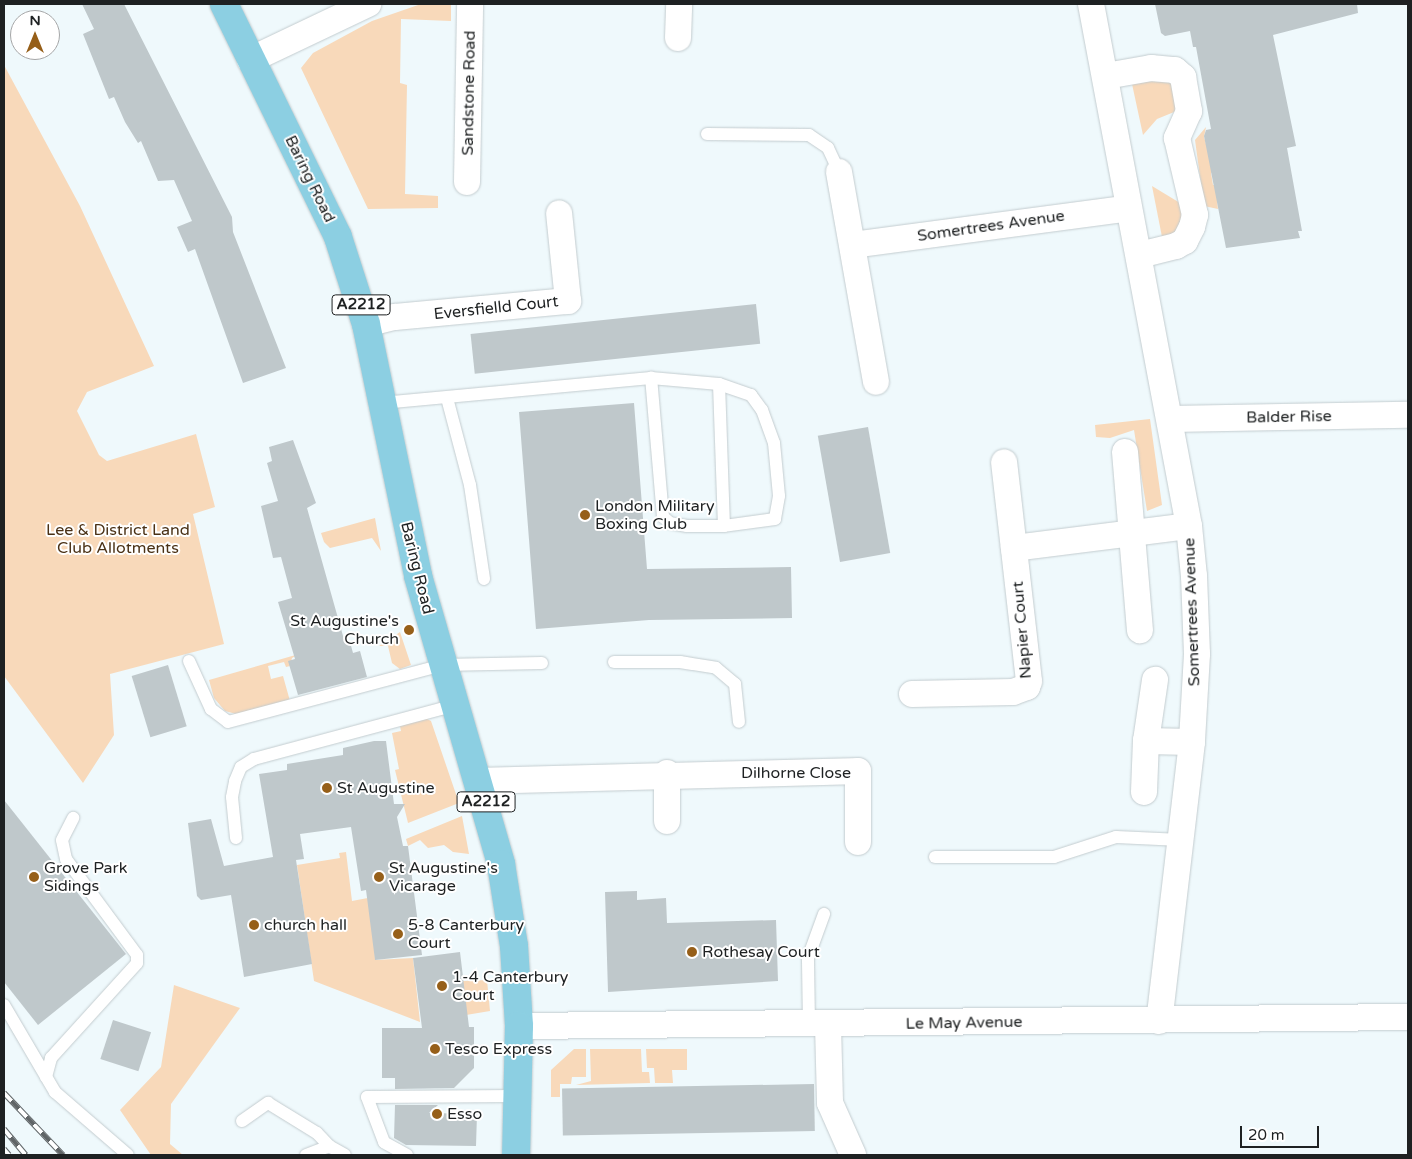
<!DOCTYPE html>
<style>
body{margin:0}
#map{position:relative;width:1412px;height:1159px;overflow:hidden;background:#eff9fc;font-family:"Varela Round",sans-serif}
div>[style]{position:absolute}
.green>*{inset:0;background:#f8d9ba}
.building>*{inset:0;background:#bfc8cb;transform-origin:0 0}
.roads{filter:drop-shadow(0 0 1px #c3cccf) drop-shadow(0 0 1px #c3cccf)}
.lane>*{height:12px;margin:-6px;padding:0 6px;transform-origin:6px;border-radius:6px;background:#fff}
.street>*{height:26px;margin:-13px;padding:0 13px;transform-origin:13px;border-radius:13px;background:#fff}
.primary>*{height:28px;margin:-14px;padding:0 14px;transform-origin:14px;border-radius:14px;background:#8ccfe2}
.rail>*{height:5.5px;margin-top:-2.75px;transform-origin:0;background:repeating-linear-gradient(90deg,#fff 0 11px,#606567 0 22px);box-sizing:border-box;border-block:1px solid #606567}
.dots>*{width:14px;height:14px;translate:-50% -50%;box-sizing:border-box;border:2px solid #fff;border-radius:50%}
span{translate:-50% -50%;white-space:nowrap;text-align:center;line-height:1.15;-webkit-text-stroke:4px #fff;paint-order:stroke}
.shield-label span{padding:1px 4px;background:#fff;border:1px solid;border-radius:4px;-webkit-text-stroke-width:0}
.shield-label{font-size:15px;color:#1e2122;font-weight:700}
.street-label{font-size:16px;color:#1e2122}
.poi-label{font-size:16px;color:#1e2122}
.left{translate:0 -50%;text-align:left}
.right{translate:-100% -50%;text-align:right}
.park-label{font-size:16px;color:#4a3115}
.frame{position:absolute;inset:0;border:5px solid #1e2122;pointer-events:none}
.north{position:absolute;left:10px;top:10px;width:50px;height:50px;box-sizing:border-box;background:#fff;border:1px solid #a5a6a7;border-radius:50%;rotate:0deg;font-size:14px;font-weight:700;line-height:20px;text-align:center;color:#1e2122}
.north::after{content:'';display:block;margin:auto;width:18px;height:22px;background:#965f19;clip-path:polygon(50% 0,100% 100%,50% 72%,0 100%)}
.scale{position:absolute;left:1240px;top:1126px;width:79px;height:22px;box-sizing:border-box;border:2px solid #1e2122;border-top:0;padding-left:6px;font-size:15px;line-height:18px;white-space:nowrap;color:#1e2122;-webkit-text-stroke:4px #fff;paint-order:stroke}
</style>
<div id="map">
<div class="green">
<i style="clip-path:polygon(421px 4px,451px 4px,451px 21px,401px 19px,400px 83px,407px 85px,405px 194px,438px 196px,438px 208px,368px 209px,301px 68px,313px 53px,372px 21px)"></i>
<i style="clip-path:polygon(4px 65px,80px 206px,154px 366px,87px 392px,77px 411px,99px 455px,107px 461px,196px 434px,215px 507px,193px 514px,224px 644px,110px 674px,114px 735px,83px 783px,4px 676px)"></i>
<i style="clip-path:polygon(1170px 78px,1179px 110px,1157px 119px,1143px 135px,1132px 84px)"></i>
<i style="clip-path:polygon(1206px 127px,1204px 137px,1214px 172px,1211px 173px,1213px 185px,1217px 185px,1220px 200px,1217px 201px,1218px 209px,1204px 206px,1195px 140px)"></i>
<i style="clip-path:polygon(1152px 186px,1185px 206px,1181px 230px,1163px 242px)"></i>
<i style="clip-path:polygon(1150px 419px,1162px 505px,1147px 511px,1134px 430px,1110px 438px,1096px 437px,1095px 425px)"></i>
<i style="clip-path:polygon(375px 518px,381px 551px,372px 538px,330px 548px,324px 542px,321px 533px)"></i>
<i style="clip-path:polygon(400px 632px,411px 665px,400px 669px,392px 663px,388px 646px,379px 646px)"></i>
<i style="clip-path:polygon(299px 654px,292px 658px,290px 666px,286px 667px,284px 662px,268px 666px,271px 679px,283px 676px,290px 701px,240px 715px,225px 711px,214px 698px,209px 680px)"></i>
<i style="clip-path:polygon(425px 718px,431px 721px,459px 803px,408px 823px,395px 770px,399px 769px,392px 733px,401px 731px,400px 726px)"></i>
<i style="clip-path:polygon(462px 816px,469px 854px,453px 852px,444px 845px,428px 848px,420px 840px,408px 846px,406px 839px)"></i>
<i style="clip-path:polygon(346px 852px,352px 901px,373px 897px,375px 960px,413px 958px,420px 1022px,314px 981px,297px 865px,340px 858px,339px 853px)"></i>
<i style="clip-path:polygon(487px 980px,490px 1011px,460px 1016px,463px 981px)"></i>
<i style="clip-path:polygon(174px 985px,240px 1008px,171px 1104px,170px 1144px,183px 1155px,151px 1155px,120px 1110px,161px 1067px)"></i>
<i style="clip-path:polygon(574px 1049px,586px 1049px,586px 1077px,572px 1077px,571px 1084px,560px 1084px,560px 1097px,551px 1097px,551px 1070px)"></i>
<i style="clip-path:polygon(590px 1049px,641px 1049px,642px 1072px,649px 1072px,650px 1083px,576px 1085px,591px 1081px)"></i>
<i style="clip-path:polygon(646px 1049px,687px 1049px,687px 1070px,672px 1070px,673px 1083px,655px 1083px,654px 1068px,647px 1068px)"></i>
</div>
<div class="building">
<i style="clip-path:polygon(82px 4px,124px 4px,232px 217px,233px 232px,286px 368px,243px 383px,195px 249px,188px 252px,177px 227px,192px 221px,174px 180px,158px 181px,141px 141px,138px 143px,125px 122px,114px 97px,109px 99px,83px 34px,94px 29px)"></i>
<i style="clip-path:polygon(1155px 4px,1357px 4px,1358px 13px,1273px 35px,1296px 146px,1287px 148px,1302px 231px,1298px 231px,1300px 238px,1226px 248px,1204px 136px,1206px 130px,1211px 129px,1196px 47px,1193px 47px,1190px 31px,1165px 36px,1161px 33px)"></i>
<i style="left:756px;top:304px;width:40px;height:287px;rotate:84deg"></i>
<i style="clip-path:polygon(634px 403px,647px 569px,791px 567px,792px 618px,649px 620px,536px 629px,519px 412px)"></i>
<i style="left:868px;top:427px;width:128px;height:51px;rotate:80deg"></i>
<i style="clip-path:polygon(293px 440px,316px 503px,307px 508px,345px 643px,350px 642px,353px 653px,360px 651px,367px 677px,298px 695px,288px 661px,295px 659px,278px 602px,292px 598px,281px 557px,273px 558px,261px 506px,278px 501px,267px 463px,272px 461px,269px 447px)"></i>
<i style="left:168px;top:665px;width:64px;height:38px;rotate:73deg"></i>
<i style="clip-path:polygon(374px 741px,386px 741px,394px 804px,405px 804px,397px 817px,403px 846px,408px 846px,422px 955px,375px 960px,366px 890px,361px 891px,351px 827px,300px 834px,304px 859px,296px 860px,312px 964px,244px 977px,231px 895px,201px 900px,197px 896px,188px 823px,211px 819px,224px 866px,273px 857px,259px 774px,287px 770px,287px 764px,343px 755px,343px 748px)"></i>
<i style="clip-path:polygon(4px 800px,126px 954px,38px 1025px,4px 982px)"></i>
<i style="clip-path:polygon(637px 891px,637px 900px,666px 898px,667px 923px,776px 920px,778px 981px,608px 992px,605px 892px)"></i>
<i style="clip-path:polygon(460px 952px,469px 1027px,474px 1027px,474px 1068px,454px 1088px,395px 1089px,395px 1078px,382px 1078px,382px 1028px,422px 1028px,413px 958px)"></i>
<i style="left:113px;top:1020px;width:40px;height:41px;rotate:18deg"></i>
<i style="left:814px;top:1084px;width:47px;height:252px;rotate:89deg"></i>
<i style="clip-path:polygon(395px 1105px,438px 1105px,429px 1113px,477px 1114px,476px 1146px,406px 1145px,394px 1138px)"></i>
</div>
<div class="roads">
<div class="lane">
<i style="left:707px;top:134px;width:102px;rotate:0.6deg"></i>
<i style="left:809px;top:135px;width:23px;rotate:34deg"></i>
<i style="left:828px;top:148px;width:26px;rotate:65deg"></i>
<i style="left:719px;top:384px;width:34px;rotate:19deg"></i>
<i style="left:751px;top:395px;width:19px;rotate:54deg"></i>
<i style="left:762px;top:410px;width:35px;rotate:70deg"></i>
<i style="left:774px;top:443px;width:53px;rotate:84.6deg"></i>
<i style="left:779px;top:496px;width:23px;rotate:100deg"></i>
<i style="left:775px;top:519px;width:51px;rotate:172.2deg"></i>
<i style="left:447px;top:398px;width:90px;rotate:75.2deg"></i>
<i style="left:470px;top:485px;width:95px;rotate:81.5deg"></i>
<i style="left:382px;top:403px;width:270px;rotate:-5.3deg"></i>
<i style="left:651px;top:378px;width:68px;rotate:5deg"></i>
<i style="left:719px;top:384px;width:142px;rotate:88deg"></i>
<i style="left:724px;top:526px;width:37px;rotate:180deg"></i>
<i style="left:687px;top:526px;width:17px;rotate:-170deg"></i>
<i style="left:670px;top:523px;width:9px;rotate:-139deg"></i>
<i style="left:663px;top:517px;width:140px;rotate:-94.9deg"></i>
<i style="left:189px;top:661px;width:53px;rotate:65.4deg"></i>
<i style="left:211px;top:709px;width:21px;rotate:37deg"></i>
<i style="left:228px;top:722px;width:221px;rotate:-14.9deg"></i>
<i style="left:442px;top:665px;width:100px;rotate:-1.1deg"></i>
<i style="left:614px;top:662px;width:66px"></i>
<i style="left:680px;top:662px;width:36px;rotate:9deg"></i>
<i style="left:716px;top:668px;width:25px;rotate:40deg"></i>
<i style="left:735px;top:684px;width:38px;rotate:84deg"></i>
<i style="left:236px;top:838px;width:41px;rotate:-95.6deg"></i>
<i style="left:232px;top:797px;width:16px;rotate:-79deg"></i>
<i style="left:235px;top:781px;width:15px;rotate:-67deg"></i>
<i style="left:241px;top:767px;width:15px;rotate:-32deg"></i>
<i style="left:254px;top:759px;width:208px;rotate:-15deg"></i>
<i style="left:935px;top:857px;width:119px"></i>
<i style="left:1054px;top:857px;width:65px;rotate:-17.9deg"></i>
<i style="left:1116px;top:837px;width:65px;rotate:2.6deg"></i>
<i style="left:4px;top:1005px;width:101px;rotate:59.6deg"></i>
<i style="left:55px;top:1092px;width:96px;rotate:40.8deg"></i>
<i style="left:809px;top:1025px;width:67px;rotate:-90.9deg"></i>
<i style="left:808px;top:958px;width:47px;rotate:-70deg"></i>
<i style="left:46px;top:1077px;width:20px;rotate:-75deg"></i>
<i style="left:51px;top:1058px;width:128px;rotate:-47.8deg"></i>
<i style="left:137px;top:963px;width:8px;rotate:-90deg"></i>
<i style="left:137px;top:955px;width:119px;rotate:-126.5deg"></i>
<i style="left:66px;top:859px;width:19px;rotate:-102deg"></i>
<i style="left:62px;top:840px;width:25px;rotate:-63deg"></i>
<i style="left:242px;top:1121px;width:32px;rotate:-35deg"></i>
<i style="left:268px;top:1103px;width:57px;rotate:31.5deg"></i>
<i style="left:317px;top:1133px;width:18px;rotate:47deg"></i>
<i style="left:306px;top:1155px;width:25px;rotate:-21deg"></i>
<i style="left:329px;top:1146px;width:18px;rotate:29deg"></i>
<i style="left:407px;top:1155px;width:26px;rotate:-151deg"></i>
<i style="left:384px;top:1142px;width:48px;rotate:-110.7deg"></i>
<i style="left:367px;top:1097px;width:149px;rotate:-0.4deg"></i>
</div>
<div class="street">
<i style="left:1091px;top:4px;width:531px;rotate:79.37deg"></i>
<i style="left:1189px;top:526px;width:50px;rotate:84.3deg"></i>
<i style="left:1194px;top:576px;width:78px;rotate:87.8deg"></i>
<i style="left:1197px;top:654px;width:88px;rotate:93.3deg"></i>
<i style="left:1192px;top:742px;width:281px;rotate:96.7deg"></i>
<i style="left:678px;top:38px;width:34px;rotate:-88deg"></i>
<i style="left:250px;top:60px;width:131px;rotate:-25.4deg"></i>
<i style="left:1106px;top:76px;width:46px;rotate:-10.1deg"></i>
<i style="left:1151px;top:68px;width:24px;rotate:5deg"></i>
<i style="left:1175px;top:70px;width:11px;rotate:41deg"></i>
<i style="left:1183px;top:77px;width:35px;rotate:80deg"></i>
<i style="left:1189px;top:111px;width:30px;rotate:114deg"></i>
<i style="left:1177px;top:138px;width:79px;rotate:76.8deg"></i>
<i style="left:1195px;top:215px;width:12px;rotate:104deg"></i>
<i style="left:1192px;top:227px;width:16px;rotate:117deg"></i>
<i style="left:1185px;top:241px;width:10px;rotate:151deg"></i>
<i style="left:1176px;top:246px;width:38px;rotate:166deg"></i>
<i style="left:839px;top:172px;width:213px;rotate:80deg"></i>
<i style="left:467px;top:182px;width:178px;rotate:-89deg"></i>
<i style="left:853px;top:245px;width:278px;rotate:-7.6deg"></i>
<i style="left:366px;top:324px;width:30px;rotate:-14deg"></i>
<i style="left:395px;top:317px;width:174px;rotate:-5.3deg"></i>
<i style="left:568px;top:301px;width:88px;rotate:-95.8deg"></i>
<i style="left:1170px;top:419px;width:238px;rotate:-1deg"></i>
<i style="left:1125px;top:452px;width:179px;rotate:85.2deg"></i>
<i style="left:1014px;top:548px;width:176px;rotate:-7.2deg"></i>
<i style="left:912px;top:694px;width:101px;rotate:-1.1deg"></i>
<i style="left:1013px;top:692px;width:15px;rotate:-20deg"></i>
<i style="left:1027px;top:687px;width:6px;rotate:-72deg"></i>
<i style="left:1029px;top:681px;width:220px;rotate:-96.5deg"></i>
<i style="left:1146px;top:741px;width:46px;rotate:1.2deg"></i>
<i style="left:667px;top:773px;width:48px;rotate:90deg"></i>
<i style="left:480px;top:781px;width:378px;rotate:-1.5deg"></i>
<i style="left:858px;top:771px;width:71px;rotate:90deg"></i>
<i style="left:1144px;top:792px;width:51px;rotate:-87.8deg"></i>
<i style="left:1146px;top:741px;width:62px;rotate:-81.6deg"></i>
<i style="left:828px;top:1025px;width:78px;rotate:88.5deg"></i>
<i style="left:830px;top:1103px;width:57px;rotate:66.1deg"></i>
<i style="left:519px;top:1026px;width:889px;rotate:-0.58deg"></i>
</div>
<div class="primary">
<i style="left:224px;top:4px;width:259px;rotate:63.9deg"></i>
<i style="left:338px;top:237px;width:91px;rotate:72.2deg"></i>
<i style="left:366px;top:324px;width:257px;rotate:78.3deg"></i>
<i style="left:418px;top:576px;width:300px;rotate:73.9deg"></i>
<i style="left:501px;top:864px;width:83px;rotate:81deg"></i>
<i style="left:514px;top:946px;width:80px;rotate:86.4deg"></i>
<i style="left:519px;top:1026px;width:129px;rotate:91.3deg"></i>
</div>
</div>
<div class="rail">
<i style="left:4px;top:1093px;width:86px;rotate:46.4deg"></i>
<i style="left:4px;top:1129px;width:34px;rotate:50deg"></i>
<i style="left:4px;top:1149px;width:8px;rotate:50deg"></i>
</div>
<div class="dots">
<i style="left:585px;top:515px;background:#965f19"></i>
<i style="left:409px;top:630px;background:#965f19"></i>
<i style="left:327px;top:788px;background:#965f19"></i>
<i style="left:34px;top:877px;background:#965f19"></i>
<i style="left:379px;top:877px;background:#965f19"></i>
<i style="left:254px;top:925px;background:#965f19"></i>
<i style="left:398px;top:934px;background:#965f19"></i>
<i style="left:692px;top:952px;background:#965f19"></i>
<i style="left:442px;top:986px;background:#965f19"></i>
<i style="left:435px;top:1049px;background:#965f19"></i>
<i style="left:437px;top:1114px;background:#965f19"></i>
</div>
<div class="shield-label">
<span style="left:361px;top:305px">A2212</span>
<span style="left:486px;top:802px">A2212</span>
</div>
<div class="street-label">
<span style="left:469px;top:93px;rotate:-89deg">Sandstone Road</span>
<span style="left:310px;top:179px;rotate:64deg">Baring Road</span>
<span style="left:991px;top:226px;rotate:-8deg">Somertrees Avenue</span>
<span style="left:496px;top:308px;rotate:-6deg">Eversfielld Court</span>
<span style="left:1289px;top:417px;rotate:-1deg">Balder Rise</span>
<span style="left:417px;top:568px;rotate:76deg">Baring Road</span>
<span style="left:1192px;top:612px;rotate:-92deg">Somertrees Avenue</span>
<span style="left:1022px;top:630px;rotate:-95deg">Napier Court</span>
<span style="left:796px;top:773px">Dilhorne Close</span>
<span style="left:964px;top:1023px;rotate:-1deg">Le May Avenue</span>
</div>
<div class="poi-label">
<span class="left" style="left:595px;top:515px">London Military<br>Boxing Club</span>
<span class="right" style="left:399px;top:630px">St Augustine's<br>Church</span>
<span class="left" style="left:337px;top:788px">St Augustine</span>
<span class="left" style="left:44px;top:877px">Grove Park<br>Sidings</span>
<span class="left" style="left:389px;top:877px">St Augustine's<br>Vicarage</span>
<span class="left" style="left:264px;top:925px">church hall</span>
<span class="left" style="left:408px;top:934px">5-8 Canterbury<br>Court</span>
<span class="left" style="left:702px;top:952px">Rothesay Court</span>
<span class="left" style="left:452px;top:986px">1-4 Canterbury<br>Court</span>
<span class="left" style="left:445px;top:1049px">Tesco Express</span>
<span class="left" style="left:447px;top:1114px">Esso</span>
</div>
<div class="park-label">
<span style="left:118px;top:539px">Lee &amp; District Land<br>Club Allotments</span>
</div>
<div class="frame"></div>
<div class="north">N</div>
<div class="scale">20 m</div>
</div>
